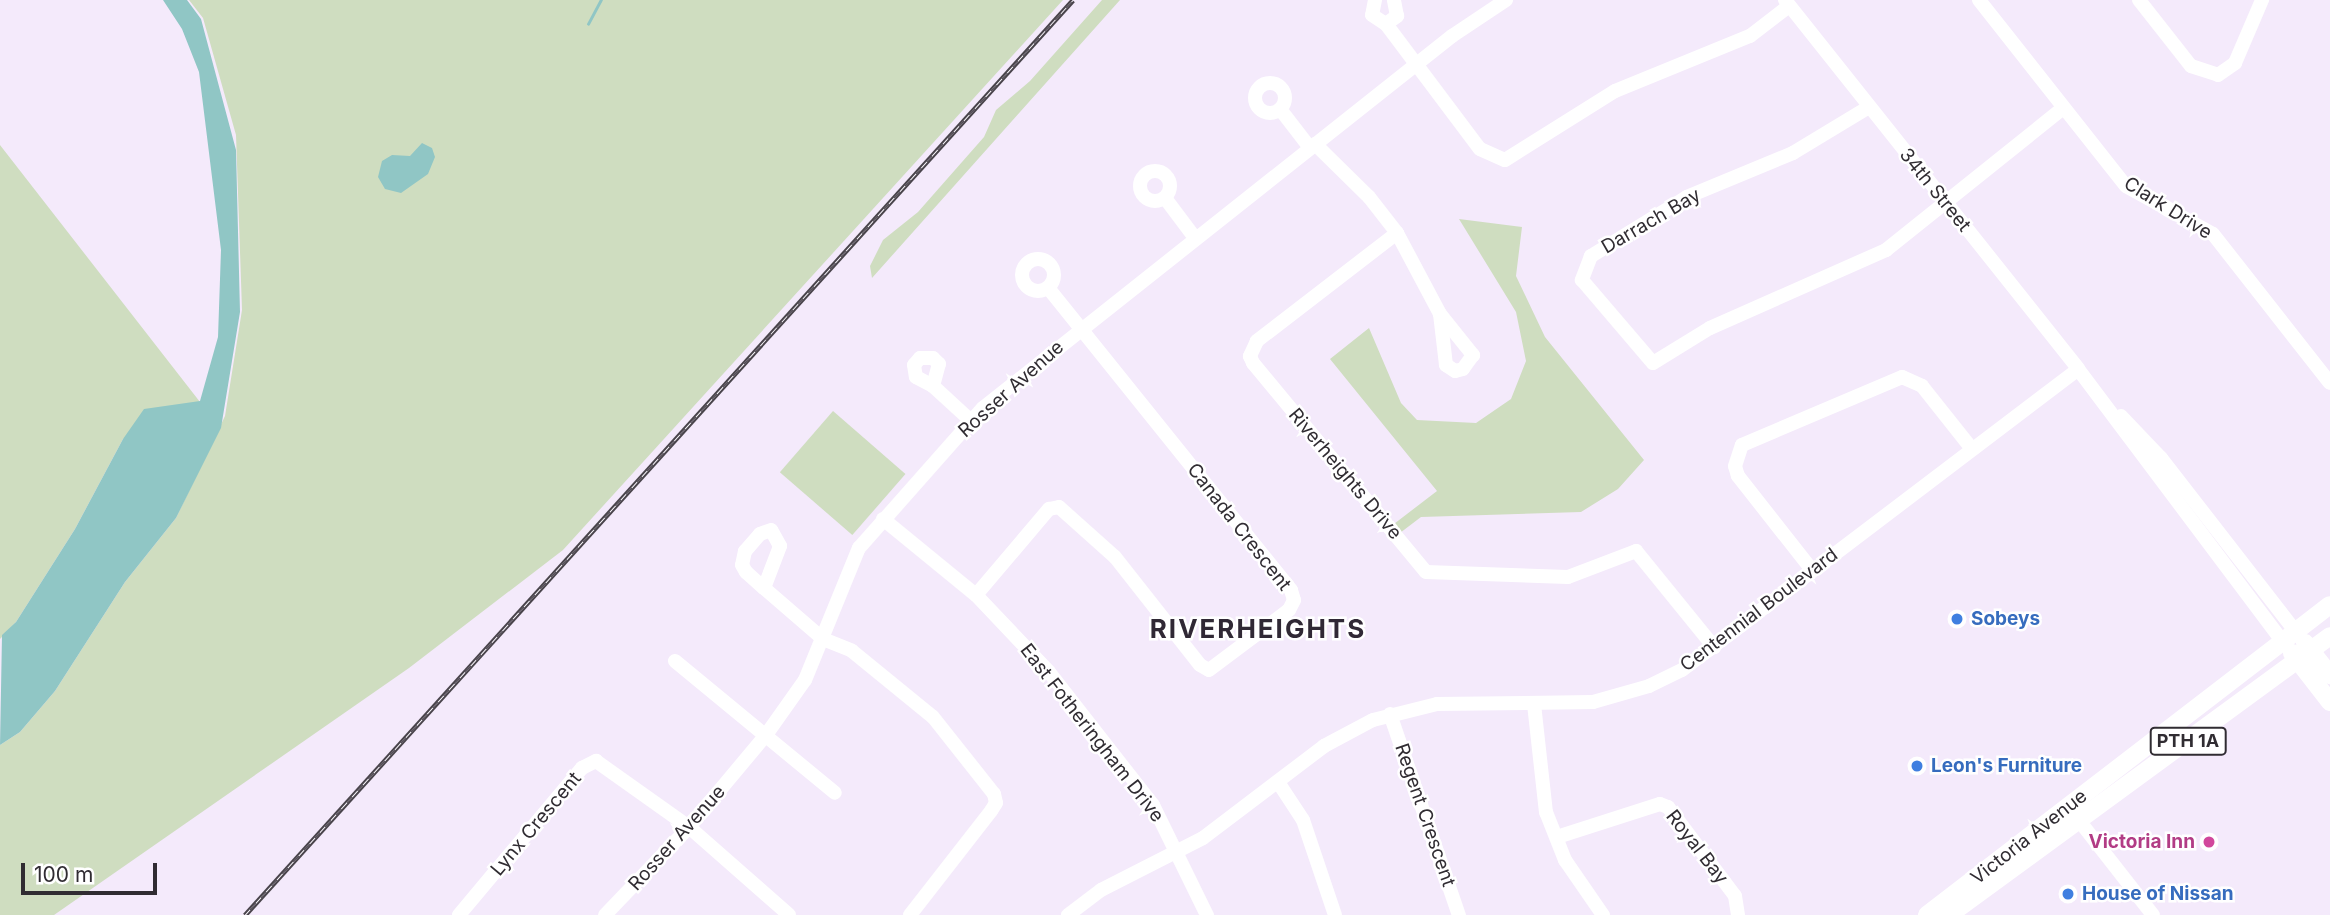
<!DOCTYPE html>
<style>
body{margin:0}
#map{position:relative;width:2330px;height:915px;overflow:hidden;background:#f4eafb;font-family:Inter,sans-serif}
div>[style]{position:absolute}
.green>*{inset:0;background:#cfddc0;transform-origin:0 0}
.water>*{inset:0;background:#90c6c5}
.stream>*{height:2.5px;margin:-1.25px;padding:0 1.25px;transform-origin:1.25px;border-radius:1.25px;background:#90c6c5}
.minor>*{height:14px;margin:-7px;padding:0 7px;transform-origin:7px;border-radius:7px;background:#fff}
.minor>.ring{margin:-7px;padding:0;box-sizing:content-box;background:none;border:14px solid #fff;border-radius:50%}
.major>*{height:18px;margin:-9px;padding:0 9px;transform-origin:9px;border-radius:9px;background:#fff}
.rail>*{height:5px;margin-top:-2.5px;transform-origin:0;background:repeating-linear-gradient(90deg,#fff 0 8px,#49444b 0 16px);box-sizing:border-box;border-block:2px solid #49444b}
.dots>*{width:19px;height:19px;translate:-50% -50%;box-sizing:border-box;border:4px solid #fff;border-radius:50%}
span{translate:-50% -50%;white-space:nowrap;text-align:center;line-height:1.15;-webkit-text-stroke:5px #fff;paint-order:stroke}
.shield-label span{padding:2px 5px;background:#fff;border:2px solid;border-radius:5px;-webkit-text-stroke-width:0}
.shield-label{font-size:18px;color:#302c32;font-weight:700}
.street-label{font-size:19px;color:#302c32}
.shop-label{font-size:19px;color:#366cbe;font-weight:700}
.left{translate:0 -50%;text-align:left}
.hotel-label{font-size:19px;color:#b23c85;font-weight:700}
.right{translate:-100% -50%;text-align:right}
.district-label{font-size:26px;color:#302835;font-weight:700;letter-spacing:2px}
.scale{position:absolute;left:21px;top:863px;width:136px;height:32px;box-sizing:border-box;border:4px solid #302c32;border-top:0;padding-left:9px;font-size:21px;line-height:24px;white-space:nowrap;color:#302c32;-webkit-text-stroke:5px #fff;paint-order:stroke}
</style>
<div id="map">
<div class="green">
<i style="clip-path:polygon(189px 0,1063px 0,563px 550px,409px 668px,54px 915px,0 915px,0 745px,20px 732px,55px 691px,125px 582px,176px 518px,225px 416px,242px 310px,236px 135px,203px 18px)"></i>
<i style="clip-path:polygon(1102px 0,1120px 0,872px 278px,870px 266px,883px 240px,918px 212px,984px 137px,996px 110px,1030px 81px)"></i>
<i style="clip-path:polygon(0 145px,200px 402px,123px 439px,75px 529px,16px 622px,0 639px)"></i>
<i style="clip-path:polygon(1459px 219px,1522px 227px,1516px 276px,1545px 337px,1644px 460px,1618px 489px,1581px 512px,1421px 517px,1396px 536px,1390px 527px,1437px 491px,1330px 359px,1369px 328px,1401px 403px,1417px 420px,1476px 423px,1511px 399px,1526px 361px,1516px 312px)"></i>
<i style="left:833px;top:411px;width:96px;height:81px;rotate:41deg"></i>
</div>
<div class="water">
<i style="clip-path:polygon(163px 0,187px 0,201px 19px,236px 150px,240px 312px,221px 428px,176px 518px,125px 582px,55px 691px,20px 732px,0 745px,2px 635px,16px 622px,75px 529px,123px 439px,144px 409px,200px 401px,218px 337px,221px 250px,199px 72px,182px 29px)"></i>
<i style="clip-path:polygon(422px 143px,432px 148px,435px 157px,428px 174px,401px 193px,385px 189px,378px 177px,382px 161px,392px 155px,410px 156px)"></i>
</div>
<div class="stream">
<i style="left:588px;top:24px;width:27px;rotate:-62deg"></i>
</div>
<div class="minor">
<i style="left:1375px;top:0;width:15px;rotate:101deg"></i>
<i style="left:1372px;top:15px;width:17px;rotate:33deg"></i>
<i style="left:1386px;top:24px;width:14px;rotate:-36deg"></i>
<i style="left:1397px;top:16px;width:16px;rotate:-101deg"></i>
<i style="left:1785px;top:0;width:471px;rotate:51.5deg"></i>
<i style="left:2078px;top:369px;width:341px;rotate:53.1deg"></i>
<i style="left:1979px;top:0;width:237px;rotate:51.7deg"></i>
<i style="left:2126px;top:186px;width:99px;rotate:28.9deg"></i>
<i style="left:2213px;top:234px;width:189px;rotate:51.9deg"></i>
<i style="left:2139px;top:0;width:84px;rotate:51.8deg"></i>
<i style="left:2191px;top:66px;width:28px;rotate:18deg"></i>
<i style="left:2218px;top:75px;width:21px;rotate:-35deg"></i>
<i style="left:2235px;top:63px;width:69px;rotate:-66.8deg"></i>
<i style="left:1386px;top:24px;width:156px;rotate:53.1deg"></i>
<i style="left:1480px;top:149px;width:27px;rotate:24deg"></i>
<i style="left:1505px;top:160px;width:130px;rotate:-32.1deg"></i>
<i style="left:1615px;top:91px;width:146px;rotate:-22.2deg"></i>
<i style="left:1750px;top:36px;width:49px;rotate:-37.6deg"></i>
<i class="ring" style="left:1255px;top:83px;width:16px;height:16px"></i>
<i style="left:1869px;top:107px;width:89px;rotate:148.8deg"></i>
<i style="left:1793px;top:153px;width:115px;rotate:157.5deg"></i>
<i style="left:1687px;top:197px;width:113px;rotate:148.4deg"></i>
<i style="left:1591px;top:256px;width:26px;rotate:111deg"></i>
<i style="left:1582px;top:280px;width:109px;rotate:49.5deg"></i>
<i style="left:1653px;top:363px;width:67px;rotate:-31.6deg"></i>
<i style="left:1710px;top:328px;width:193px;rotate:-23.9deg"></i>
<i style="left:1886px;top:250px;width:227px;rotate:-38.7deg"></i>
<i style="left:1280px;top:109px;width:49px;rotate:52.4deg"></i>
<i style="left:1315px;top:144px;width:76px;rotate:44.5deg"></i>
<i style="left:1369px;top:197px;width:46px;rotate:52.1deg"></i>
<i style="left:1397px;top:233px;width:92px;rotate:62deg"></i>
<i style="left:1440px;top:314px;width:53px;rotate:51.2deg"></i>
<i style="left:1473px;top:355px;width:17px;rotate:126deg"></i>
<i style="left:1463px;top:369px;width:8px;rotate:166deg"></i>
<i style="left:1455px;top:371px;width:11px;rotate:-146deg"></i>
<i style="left:1446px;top:365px;width:51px;rotate:-96.7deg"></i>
<i class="ring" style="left:1140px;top:171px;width:16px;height:16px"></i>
<i style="left:1165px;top:198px;width:50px;rotate:53.1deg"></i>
<i style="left:1397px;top:233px;width:177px;rotate:142.4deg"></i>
<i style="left:1257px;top:341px;width:17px;rotate:115deg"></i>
<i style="left:1250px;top:356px;width:8px;rotate:67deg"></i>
<i style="left:1253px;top:363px;width:271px;rotate:50.4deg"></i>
<i style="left:1426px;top:572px;width:142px;rotate:2deg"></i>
<i style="left:1568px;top:577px;width:73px;rotate:-20.9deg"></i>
<i style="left:1636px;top:551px;width:124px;rotate:50.9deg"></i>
<i class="ring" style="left:1022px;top:259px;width:18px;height:18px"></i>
<i style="left:933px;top:386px;width:23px;rotate:-75deg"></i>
<i style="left:939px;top:364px;width:8px;rotate:-135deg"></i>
<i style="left:933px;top:358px;width:13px;rotate:180deg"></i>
<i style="left:920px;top:358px;width:9px;rotate:131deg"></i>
<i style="left:914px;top:365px;width:12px;rotate:81deg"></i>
<i style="left:916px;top:377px;width:19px;rotate:28deg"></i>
<i style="left:933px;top:386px;width:52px;rotate:42.6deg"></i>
<i style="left:2121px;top:416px;width:58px;rotate:46.4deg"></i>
<i style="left:2161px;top:458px;width:220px;rotate:52.2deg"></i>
<i style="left:883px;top:519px;width:120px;rotate:39.3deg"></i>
<i style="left:976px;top:595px;width:106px;rotate:46.5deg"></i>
<i style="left:1049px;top:672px;width:169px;rotate:52deg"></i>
<i style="left:1153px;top:805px;width:123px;rotate:63.9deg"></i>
<i style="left:1812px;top:570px;width:120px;rotate:-128.2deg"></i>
<i style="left:1738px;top:476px;width:10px;rotate:-107deg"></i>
<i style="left:1735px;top:466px;width:22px;rotate:-72deg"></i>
<i style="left:1742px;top:445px;width:174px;rotate:-23deg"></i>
<i style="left:1902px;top:377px;width:22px;rotate:24deg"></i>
<i style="left:1922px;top:386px;width:80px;rotate:51.6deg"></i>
<i style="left:764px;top:588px;width:45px;rotate:-69.1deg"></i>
<i style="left:780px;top:546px;width:18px;rotate:-119deg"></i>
<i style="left:771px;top:530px;width:12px;rotate:160deg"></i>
<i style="left:760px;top:534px;width:23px;rotate:131deg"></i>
<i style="left:745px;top:551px;width:14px;rotate:102deg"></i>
<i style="left:742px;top:565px;width:8px;rotate:60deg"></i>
<i style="left:746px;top:572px;width:24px;rotate:42deg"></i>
<i style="left:764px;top:588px;width:78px;rotate:40.8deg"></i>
<i style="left:823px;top:639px;width:31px;rotate:22deg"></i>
<i style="left:852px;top:651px;width:104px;rotate:39.2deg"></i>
<i style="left:933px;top:717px;width:98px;rotate:51.6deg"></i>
<i style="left:994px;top:794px;width:9px;rotate:77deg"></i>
<i style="left:996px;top:803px;width:9px;rotate:122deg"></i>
<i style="left:991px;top:811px;width:132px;rotate:127.9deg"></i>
<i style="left:976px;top:595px;width:113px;rotate:-49.7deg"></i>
<i style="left:1049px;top:509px;width:10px;rotate:-11deg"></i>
<i style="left:1059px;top:507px;width:75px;rotate:41.8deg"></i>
<i style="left:1115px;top:557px;width:137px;rotate:51.8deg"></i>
<i style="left:1200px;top:665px;width:10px;rotate:29deg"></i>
<i style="left:1209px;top:670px;width:100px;rotate:-36.9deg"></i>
<i style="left:1289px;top:610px;width:11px;rotate:-63deg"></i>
<i style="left:1294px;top:600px;width:10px;rotate:-107deg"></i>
<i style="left:1291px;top:590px;width:388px;rotate:-128.8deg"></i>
<i style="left:675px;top:661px;width:207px;rotate:39.5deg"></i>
<i style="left:1534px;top:704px;width:109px;rotate:83.7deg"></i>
<i style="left:1546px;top:812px;width:52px;rotate:68.4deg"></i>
<i style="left:1565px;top:860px;width:67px;rotate:55.4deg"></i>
<i style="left:1390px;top:714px;width:213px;rotate:71.1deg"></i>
<i style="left:1278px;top:782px;width:45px;rotate:56.7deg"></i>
<i style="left:1303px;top:820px;width:100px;rotate:71.4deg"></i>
<i style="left:2074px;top:814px;width:128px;rotate:52deg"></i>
<i style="left:1557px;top:837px;width:108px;rotate:-17.8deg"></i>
<i style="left:1660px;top:804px;width:9px;rotate:21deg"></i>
<i style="left:1668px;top:807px;width:111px;rotate:53deg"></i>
<i style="left:1735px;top:896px;width:19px;rotate:81deg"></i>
<i style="left:459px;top:915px;width:192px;rotate:-50.1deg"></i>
<i style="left:582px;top:768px;width:16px;rotate:-27deg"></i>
<i style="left:596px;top:761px;width:114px;rotate:35.4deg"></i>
<i style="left:689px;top:827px;width:133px;rotate:41.3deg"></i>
<i style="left:605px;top:915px;width:122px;rotate:-46.3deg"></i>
<i style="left:689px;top:827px;width:120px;rotate:-50.1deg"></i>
<i style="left:766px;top:735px;width:67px;rotate:-54.7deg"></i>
<i style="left:805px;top:680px;width:143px;rotate:-67.8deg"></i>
<i style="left:859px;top:548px;width:187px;rotate:-48.5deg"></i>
<i style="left:983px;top:408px;width:599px;rotate:-38.42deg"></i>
<i style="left:1452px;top:36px;width:65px;rotate:-33.7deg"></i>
<i style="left:1068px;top:915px;width:41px;rotate:-37.1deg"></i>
<i style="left:1101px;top:890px;width:114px;rotate:-27deg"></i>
<i style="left:1203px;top:838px;width:152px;rotate:-37.2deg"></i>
<i style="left:1324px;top:746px;width:55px;rotate:-28deg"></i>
<i style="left:1373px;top:720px;width:66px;rotate:-14deg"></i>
<i style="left:1437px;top:704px;width:156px;rotate:-0.7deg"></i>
<i style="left:1593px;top:702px;width:58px;rotate:-15.9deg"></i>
<i style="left:1649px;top:686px;width:37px;rotate:-26deg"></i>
<i style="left:1682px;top:670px;width:497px;rotate:-37.2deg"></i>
</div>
<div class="major">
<i style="left:2305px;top:643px;width:41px;rotate:52deg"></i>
<i style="left:2292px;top:653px;width:62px;rotate:52.2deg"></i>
<i style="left:1927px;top:915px;width:508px;rotate:-37.57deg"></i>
<i style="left:1949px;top:915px;width:472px;rotate:-36.2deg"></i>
</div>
<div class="rail">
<i style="left:245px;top:915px;width:1234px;rotate:-47.86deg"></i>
</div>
<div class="dots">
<i style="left:1957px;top:619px;background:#3f7fe0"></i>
<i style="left:1917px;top:766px;background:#3f7fe0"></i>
<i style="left:2209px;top:842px;background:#d1479c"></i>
<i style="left:2068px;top:894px;background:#3f7fe0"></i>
</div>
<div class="shield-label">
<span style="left:2188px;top:741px">PTH 1A</span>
</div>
<div class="street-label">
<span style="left:1935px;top:190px;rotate:51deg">34th Street</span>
<span style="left:2168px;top:208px;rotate:32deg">Clark Drive</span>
<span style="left:1651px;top:221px;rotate:-30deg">Darrach Bay</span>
<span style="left:1011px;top:389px;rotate:-42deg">Rosser Avenue</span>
<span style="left:1345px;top:474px;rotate:50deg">Riverheights Drive</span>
<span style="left:1239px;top:527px;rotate:52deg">Canada Crescent</span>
<span style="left:1759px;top:610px;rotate:-37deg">Centennial Boulevard</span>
<span style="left:1092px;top:733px;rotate:52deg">East Fotheringham Drive</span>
<span style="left:1425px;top:815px;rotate:71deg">Regent Crescent</span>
<span style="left:536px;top:824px;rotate:-50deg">Lynx Crescent</span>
<span style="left:2029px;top:837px;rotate:-38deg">Victoria Avenue</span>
<span style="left:677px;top:838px;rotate:-48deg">Rosser Avenue</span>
<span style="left:1697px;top:847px;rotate:52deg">Royal Bay</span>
</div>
<div class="shop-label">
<span class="left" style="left:1971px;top:619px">Sobeys</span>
<span class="left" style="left:1931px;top:766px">Leon's Furniture</span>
<span class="left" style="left:2082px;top:894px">House of Nissan</span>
</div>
<div class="hotel-label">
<span class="right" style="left:2195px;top:842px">Victoria Inn</span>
</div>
<div class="district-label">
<span style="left:1258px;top:629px">RIVERHEIGHTS</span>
</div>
<div class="scale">100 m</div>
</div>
